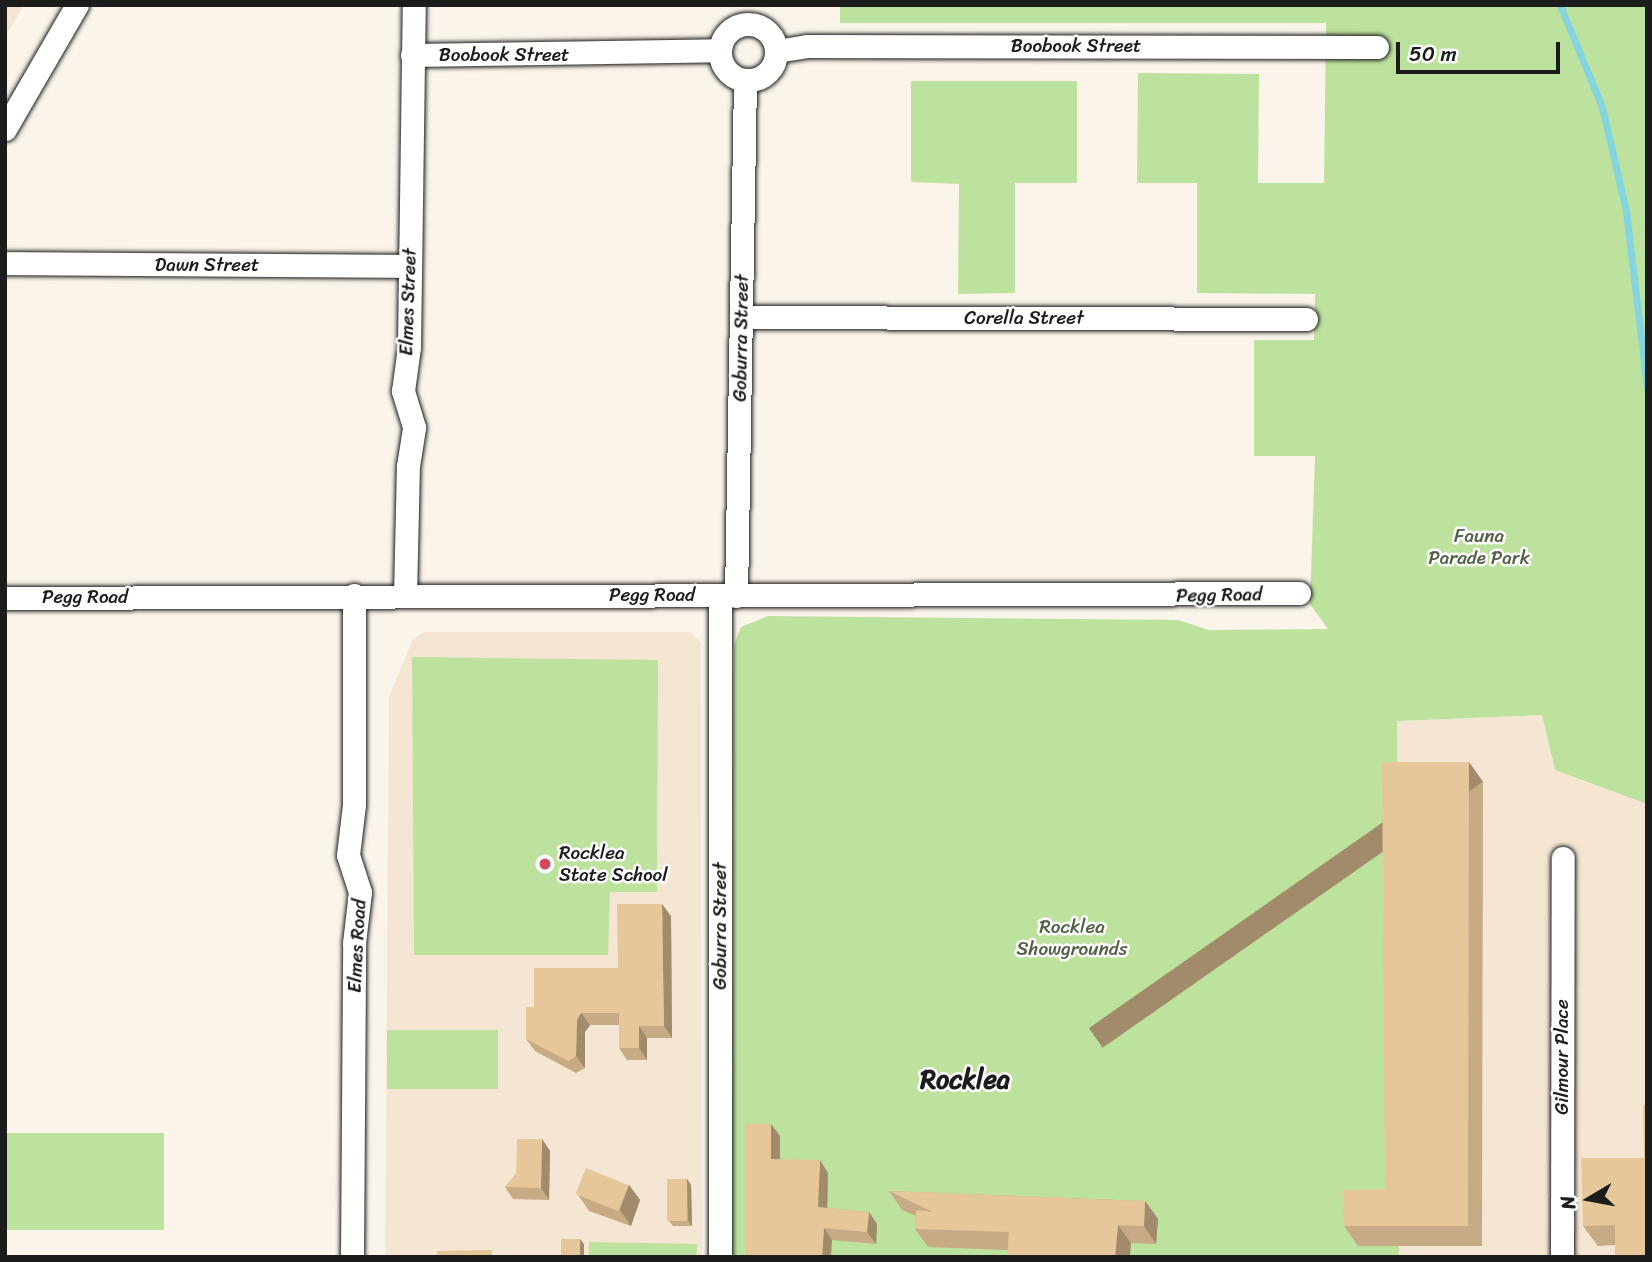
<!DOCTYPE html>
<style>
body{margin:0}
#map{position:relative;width:1652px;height:1262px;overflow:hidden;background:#faf4eb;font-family:Sriracha,sans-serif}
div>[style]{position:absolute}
.built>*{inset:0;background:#f4e6d2}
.green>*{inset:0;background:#bde29d;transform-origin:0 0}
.stream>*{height:7px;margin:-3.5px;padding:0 3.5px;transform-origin:3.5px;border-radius:3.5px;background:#85d5e1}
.roads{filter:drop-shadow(0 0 2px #1c1c1c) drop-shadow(0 0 2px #1c1c1c)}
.minor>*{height:23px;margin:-11.5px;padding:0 11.5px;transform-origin:11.5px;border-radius:11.5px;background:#fff}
.minor>.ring{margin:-11.5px;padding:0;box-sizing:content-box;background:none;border:23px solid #fff;border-radius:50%}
.wall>*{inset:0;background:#c6ab84}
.shaded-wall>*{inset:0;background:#a18b6b;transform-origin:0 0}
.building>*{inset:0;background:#e6c799;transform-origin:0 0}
.dots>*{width:19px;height:19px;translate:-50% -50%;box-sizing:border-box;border:4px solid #fff;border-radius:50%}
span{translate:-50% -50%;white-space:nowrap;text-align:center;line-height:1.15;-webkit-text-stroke:5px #fff;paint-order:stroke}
.street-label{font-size:19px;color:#1c1c1c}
.park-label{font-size:19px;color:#546149}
.poi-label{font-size:19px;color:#1c1c1c}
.left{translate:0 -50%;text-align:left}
.district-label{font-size:26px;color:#1c1c1c;font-weight:700}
.frame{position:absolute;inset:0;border:7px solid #1c1c1c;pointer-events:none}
.north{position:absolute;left:1554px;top:1164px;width:70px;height:70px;-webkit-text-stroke:5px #fff;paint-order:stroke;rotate:260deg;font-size:19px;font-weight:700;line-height:28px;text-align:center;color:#1c1c1c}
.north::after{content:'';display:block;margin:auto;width:24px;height:32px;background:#1c1c1c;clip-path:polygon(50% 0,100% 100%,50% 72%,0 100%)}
.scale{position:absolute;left:1396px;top:42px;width:164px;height:32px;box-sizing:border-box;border:4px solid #1c1c1c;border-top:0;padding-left:9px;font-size:21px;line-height:24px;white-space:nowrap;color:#1c1c1c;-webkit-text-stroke:5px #fff;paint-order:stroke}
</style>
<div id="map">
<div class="built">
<i style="clip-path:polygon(5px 5px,24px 5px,5px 37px)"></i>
<i style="clip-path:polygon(426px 632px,691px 632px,701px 643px,702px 1257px,385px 1257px,389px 697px,413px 639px)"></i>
<i style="clip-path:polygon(1542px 715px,1555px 770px,1647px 804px,1647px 1257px,1399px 1257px,1397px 721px)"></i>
</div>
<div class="green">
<i style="clip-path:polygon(840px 5px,1647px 5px,1647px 804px,1555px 770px,1542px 715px,1397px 721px,1399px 1257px,732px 1257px,734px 645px,741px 627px,768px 616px,1178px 620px,1209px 630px,1328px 629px,1310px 604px,1315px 456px,1254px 456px,1254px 340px,1314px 340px,1315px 294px,1197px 293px,1197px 183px,1137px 183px,1138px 73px,1259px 74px,1258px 183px,1324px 183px,1326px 23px,840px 23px)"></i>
<i style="clip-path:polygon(911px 81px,1077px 81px,1077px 183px,1015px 183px,1015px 293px,958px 294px,959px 184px,911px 182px)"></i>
<i style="clip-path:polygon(412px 657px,658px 660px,657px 892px,610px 892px,608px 955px,414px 955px)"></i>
<i style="left:387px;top:1030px;width:111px;height:59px"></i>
<i style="left:5px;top:1133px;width:159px;height:97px"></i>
<i style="left:589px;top:1242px;width:108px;height:15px;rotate:1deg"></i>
</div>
<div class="stream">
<i style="left:1560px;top:5px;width:110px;rotate:67.6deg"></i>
<i style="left:1602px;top:107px;width:107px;rotate:77deg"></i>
<i style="left:1626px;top:211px;width:178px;rotate:83.2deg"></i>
</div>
<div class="roads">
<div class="minor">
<i class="ring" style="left:720px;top:24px;width:33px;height:33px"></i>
<i style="left:776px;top:51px;width:31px;rotate:-9deg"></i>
<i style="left:807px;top:46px;width:570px;rotate:0.1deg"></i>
<i style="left:412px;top:55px;width:308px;rotate:-0.9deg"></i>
<i style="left:5px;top:129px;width:143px;rotate:-59.9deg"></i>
<i style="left:5px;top:263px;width:404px;rotate:0.4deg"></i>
<i style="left:741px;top:317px;width:565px;rotate:0.2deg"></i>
<i style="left:405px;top:596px;width:130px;rotate:-88.7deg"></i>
<i style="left:408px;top:466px;width:39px;rotate:-81deg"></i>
<i style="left:414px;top:427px;width:38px;rotate:-107deg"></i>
<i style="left:403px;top:391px;width:44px;rotate:-82.2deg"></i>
<i style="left:409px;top:347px;width:342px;rotate:-89.2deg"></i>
<i style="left:720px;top:596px;width:661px;rotate:90deg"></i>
<i style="left:736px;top:596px;width:516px;rotate:-89deg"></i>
<i style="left:5px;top:598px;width:1294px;rotate:-0.22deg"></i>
<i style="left:352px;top:1257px;width:314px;rotate:-89.6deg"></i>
<i style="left:354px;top:943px;width:51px;rotate:-83.3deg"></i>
<i style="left:360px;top:892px;width:39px;rotate:-108deg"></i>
<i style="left:348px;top:855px;width:50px;rotate:-83.2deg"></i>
<i style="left:354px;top:805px;width:210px;rotate:-90deg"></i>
<i style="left:1562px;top:1257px;width:399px;rotate:-89.9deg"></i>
</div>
</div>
<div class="wall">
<i style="clip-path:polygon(1469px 762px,1483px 782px,1482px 1246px,1358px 1246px,1344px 1226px,1385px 1189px)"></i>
<i style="clip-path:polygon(671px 916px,672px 1038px,647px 1038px,647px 1060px,627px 1060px,619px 1048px,619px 1025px,590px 1025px,585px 1032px,585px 1068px,576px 1073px,535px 1051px,526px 1039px,534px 1007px,618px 968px)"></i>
<i style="clip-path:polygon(780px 1136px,780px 1159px,828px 1173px,827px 1208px,869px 1212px,877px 1224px,876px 1244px,832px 1240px,745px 1257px)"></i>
<i style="clip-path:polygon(542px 1139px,550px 1151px,549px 1200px,513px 1199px,505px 1187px,516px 1174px)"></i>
<i style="clip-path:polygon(1644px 1158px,1647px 1257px,1615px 1245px,1598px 1246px,1583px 1226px)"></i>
<i style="clip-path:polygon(687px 1179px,691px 1185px,692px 1226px,673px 1226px,669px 1221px)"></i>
<i style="clip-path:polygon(629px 1185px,640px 1200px,631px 1226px,589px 1211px,578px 1195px)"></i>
<i style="clip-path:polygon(889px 1191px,1145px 1201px,1158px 1219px,1156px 1244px,1131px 1243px,1007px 1250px,928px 1247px,915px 1229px,916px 1216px,902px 1210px)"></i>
</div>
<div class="shaded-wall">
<i style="left:1469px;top:762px;width:24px;height:464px;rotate:55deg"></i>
<i style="clip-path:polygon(662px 904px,671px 916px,672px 1038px,664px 1026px)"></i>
<i style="clip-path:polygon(581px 1013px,590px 1025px,585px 1032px,585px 1068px,576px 1056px,577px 1020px)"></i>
<i style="clip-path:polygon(639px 1026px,647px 1038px,647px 1060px,639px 1048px)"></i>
<i style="clip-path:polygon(771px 1124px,780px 1136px,780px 1172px,771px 1159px)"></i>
<i style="clip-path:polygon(542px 1139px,550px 1151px,549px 1200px,541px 1188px)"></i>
<i style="clip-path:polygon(820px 1160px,828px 1173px,827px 1220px,818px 1207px)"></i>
<i style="clip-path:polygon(687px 1179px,691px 1185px,692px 1226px,688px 1221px)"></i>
<i style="clip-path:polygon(629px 1185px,640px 1200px,631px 1226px,620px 1210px)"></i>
<i style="clip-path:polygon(1145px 1201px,1158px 1219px,1156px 1244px,1144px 1226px)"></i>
<i style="clip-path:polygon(869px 1212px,877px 1224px,876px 1244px,867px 1232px)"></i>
<i style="clip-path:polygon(1118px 1225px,1131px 1243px,1130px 1257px,1115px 1257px)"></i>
<i style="clip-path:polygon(824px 1228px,832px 1240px,831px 1257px,822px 1257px)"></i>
<i style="clip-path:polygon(580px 1239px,584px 1244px,584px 1257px,580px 1257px)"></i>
</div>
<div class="building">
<i style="clip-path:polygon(1382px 762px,1469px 762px,1468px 1226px,1344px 1226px,1342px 1190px,1385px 1189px)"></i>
<i style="clip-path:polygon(617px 904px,662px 904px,664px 1026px,639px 1026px,639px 1048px,619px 1048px,619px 1013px,581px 1013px,577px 1020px,576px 1056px,568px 1061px,526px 1039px,526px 1007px,534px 1007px,534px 968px,618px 968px)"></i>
<i style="clip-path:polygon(1643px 1105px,1647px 1105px,1647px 1257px,1615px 1257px,1615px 1225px,1583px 1226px,1581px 1158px,1644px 1158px)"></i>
<i style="clip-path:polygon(745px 1124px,771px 1124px,771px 1159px,820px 1160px,818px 1207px,869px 1212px,867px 1232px,824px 1228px,822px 1257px,745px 1257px)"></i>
<i style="clip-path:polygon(517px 1139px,542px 1139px,541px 1188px,505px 1187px,516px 1174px)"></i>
<i style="left:586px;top:1168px;width:46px;height:28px;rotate:22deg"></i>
<i style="left:667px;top:1179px;width:20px;height:42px"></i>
<i style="clip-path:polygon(889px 1191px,1145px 1201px,1144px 1226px,1118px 1225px,1115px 1257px,1007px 1257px,1009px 1232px,915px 1229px,916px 1210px,933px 1212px)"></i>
<i style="left:580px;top:1239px;width:18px;height:19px;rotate:90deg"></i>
<i style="clip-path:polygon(492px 1250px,492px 1257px,437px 1257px,437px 1251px)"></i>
</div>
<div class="dots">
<i style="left:545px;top:864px;background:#d1495b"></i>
</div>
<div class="street-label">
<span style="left:1076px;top:46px">Boobook Street</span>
<span style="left:504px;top:55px">Boobook Street</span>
<span style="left:207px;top:265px">Dawn Street</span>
<span style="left:408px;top:302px;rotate:-88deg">Elmes Street</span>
<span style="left:1024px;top:318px">Corella Street</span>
<span style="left:741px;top:338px;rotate:-89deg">Goburra Street</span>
<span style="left:652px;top:595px">Pegg Road</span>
<span style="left:1219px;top:595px;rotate:-1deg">Pegg Road</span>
<span style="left:85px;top:597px">Pegg Road</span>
<span style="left:720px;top:926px;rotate:-90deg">Goburra Street</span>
<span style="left:357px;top:946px;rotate:-87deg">Elmes Road</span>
<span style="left:1562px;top:1057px;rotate:-90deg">Gilmour Place</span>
</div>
<div class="park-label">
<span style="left:1479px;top:547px">Fauna<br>Parade Park</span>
<span style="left:1072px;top:938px">Rocklea<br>Showgrounds</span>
</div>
<div class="poi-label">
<span class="left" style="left:559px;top:864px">Rocklea<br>State School</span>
</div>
<div class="district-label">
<span style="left:965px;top:1080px">Rocklea</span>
</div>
<div class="frame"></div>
<div class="north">N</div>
<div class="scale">50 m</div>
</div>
